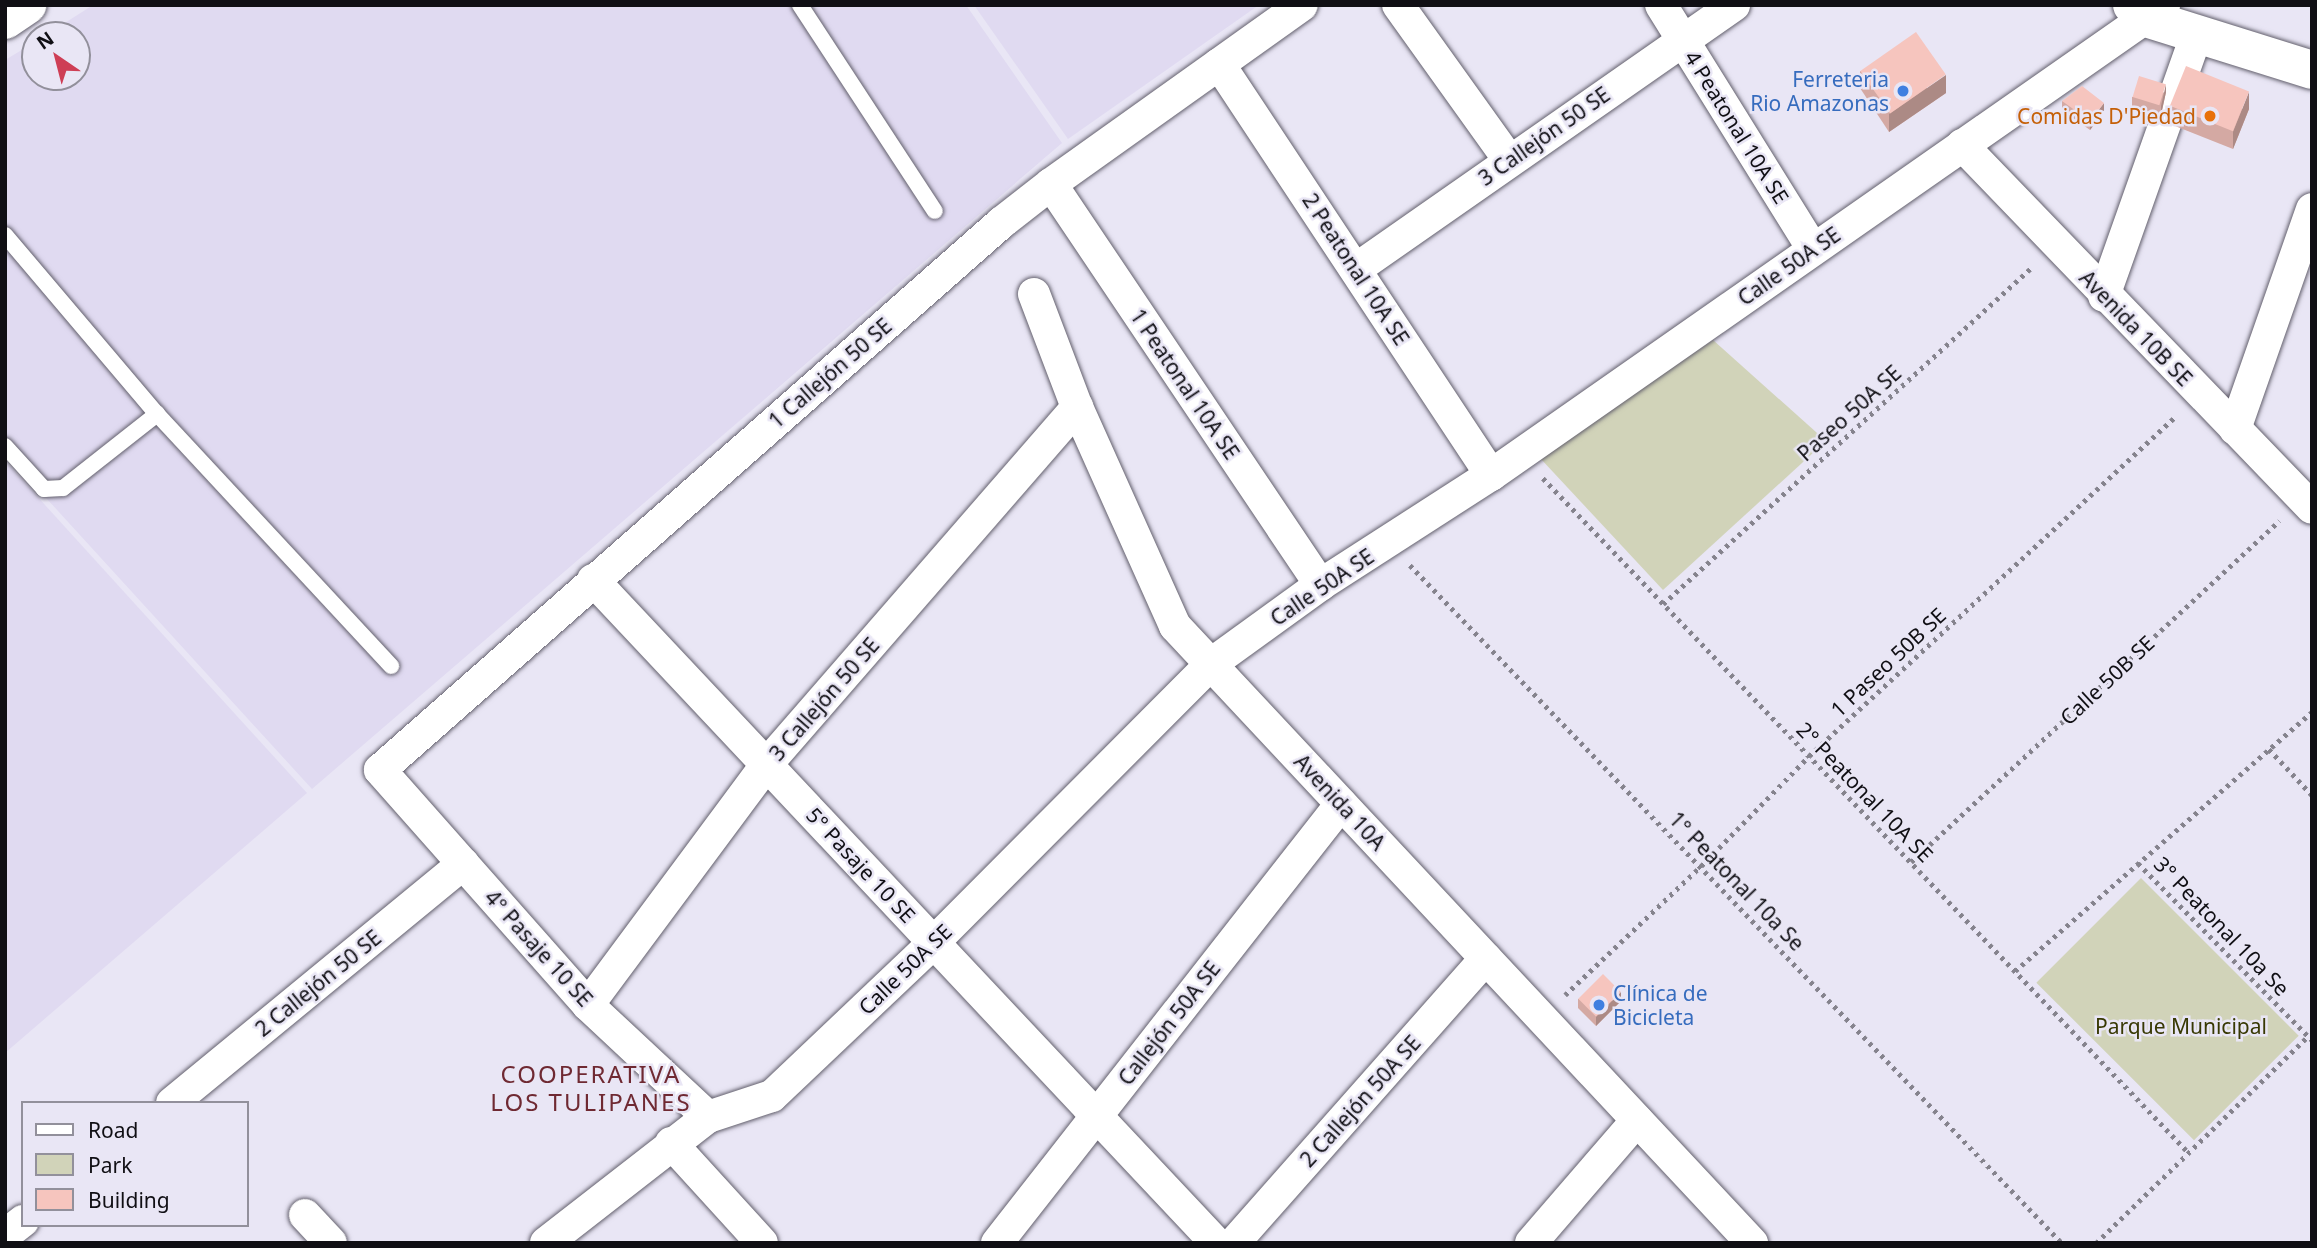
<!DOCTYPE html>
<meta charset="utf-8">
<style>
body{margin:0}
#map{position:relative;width:2317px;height:1248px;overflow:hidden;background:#e9e6f5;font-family:"Noto Sans",sans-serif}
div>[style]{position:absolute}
.built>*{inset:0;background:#e0daf1}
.green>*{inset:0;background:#d1d3b9;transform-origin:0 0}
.path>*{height:4.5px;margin-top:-2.25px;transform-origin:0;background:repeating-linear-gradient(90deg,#85838d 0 3.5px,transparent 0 8.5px)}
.roads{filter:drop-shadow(0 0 2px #625f6c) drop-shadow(0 0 2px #625f6c)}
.lane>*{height:16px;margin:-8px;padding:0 8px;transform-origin:8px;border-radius:8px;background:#fff}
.street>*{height:32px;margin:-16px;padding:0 16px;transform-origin:16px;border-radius:16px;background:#fff}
.secondary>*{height:38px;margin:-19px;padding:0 19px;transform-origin:19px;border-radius:19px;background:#fff}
.wall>*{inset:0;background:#d4a9a3}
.shaded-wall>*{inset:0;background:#ac8a85}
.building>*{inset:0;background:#f6c5be;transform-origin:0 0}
.dots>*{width:19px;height:19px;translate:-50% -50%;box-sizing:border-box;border:4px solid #e9e6f5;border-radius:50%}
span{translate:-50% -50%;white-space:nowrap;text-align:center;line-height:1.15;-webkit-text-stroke:5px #e9e6f5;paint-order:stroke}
.shop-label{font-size:21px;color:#366cbe}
.right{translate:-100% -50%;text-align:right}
.left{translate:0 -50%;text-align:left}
.food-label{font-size:21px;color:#c56008}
.street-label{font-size:21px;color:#100f14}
.park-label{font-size:21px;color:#383904}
.quarter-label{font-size:24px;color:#6f2932;letter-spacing:2px}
.frame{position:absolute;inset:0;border:7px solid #100f14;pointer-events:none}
.legend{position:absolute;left:21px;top:1101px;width:228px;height:126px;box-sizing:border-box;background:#e9e6f5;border:2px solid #92909b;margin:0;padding:9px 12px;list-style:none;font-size:21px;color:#100f14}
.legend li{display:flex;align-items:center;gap:14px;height:35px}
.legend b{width:35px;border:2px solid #92909b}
.north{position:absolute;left:21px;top:21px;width:70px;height:70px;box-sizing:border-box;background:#e9e6f5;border:2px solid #92909b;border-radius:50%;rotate:325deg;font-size:19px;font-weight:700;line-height:28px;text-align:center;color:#100f14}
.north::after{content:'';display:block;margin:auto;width:24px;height:32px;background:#ce3e55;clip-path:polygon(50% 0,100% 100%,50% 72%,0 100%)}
</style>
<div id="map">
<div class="built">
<i style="clip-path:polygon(93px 5px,966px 5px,1062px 143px,312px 789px,5px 453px,5px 60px,35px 42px,35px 77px,77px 77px,77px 35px,46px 35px)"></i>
<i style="clip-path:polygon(974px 5px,1259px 5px,1068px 139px)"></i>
<i style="clip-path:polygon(5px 461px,307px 793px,5px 1053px)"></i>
</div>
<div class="green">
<i style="clip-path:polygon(1713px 340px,1826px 441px,1663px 590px,1540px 458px)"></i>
<i style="left:2141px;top:878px;width:223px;height:148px;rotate:45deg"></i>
</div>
<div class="path">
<i style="left:1543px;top:478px;width:933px;rotate:46.26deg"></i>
<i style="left:1410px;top:565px;width:941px;rotate:46.12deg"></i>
<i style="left:1663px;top:604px;width:500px;rotate:-42.4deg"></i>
<i style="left:2269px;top:749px;width:63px;rotate:46.9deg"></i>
<i style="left:1911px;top:862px;width:502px;rotate:-42.82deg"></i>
<i style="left:2138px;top:863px;width:248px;rotate:45.5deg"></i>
<i style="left:2015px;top:971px;width:394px;rotate:-41.1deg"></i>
<i style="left:1565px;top:995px;width:187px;rotate:-43.5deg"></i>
<i style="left:1701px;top:866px;width:154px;rotate:-45.5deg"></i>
<i style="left:1809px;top:756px;width:500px;rotate:-42.81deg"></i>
<i style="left:2096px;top:1243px;width:296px;rotate:-44.3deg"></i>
</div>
<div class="roads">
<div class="lane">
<i style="left:800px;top:5px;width:246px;rotate:56.8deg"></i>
<i style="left:5px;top:235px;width:235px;rotate:49.7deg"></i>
<i style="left:157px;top:414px;width:344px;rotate:47.1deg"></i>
<i style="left:5px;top:446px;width:58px;rotate:47.8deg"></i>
<i style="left:44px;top:489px;width:19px;rotate:-3deg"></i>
<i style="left:63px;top:488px;width:120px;rotate:-38.2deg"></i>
</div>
<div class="street">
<i style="left:1398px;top:5px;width:191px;rotate:54.4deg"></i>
<i style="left:1661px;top:5px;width:287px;rotate:58.1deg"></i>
<i style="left:1219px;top:64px;width:493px;rotate:56.5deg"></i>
<i style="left:1962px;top:145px;width:504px;rotate:46.04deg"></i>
<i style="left:1051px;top:184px;width:483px;rotate:56.1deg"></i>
<i style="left:1356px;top:269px;width:461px;rotate:-34.9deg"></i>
<i style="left:1034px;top:294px;width:121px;rotate:69.2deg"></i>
<i style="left:1077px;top:407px;width:240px;rotate:65.9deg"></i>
<i style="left:1175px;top:626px;width:845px;rotate:46.92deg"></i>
<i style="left:2104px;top:296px;width:278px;rotate:-70.5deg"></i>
<i style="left:2235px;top:429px;width:233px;rotate:-70.7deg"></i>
<i style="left:593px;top:580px;width:910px;rotate:46.78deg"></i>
<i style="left:588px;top:1005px;width:300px;rotate:-53.4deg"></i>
<i style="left:767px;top:764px;width:473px;rotate:-49deg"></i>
<i style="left:172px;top:1103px;width:377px;rotate:-39.4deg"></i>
<i style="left:708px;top:1117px;width:164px;rotate:-137deg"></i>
<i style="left:588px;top:1005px;width:314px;rotate:-131.5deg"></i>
<i style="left:380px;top:770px;width:828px;rotate:-41.37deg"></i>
<i style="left:1001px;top:223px;width:63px;rotate:-38deg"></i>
<i style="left:1051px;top:184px;width:308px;rotate:-35.5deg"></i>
<i style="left:671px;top:1143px;width:135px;rotate:47.7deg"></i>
<i style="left:305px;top:1215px;width:38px;rotate:47deg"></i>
<i style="left:5px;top:1235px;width:23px;rotate:-38deg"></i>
<i style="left:546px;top:1243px;width:205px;rotate:-37.9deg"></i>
<i style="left:708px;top:1117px;width:67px;rotate:-18.2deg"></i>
<i style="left:772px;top:1096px;width:224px;rotate:-43.5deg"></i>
<i style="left:934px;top:942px;width:392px;rotate:-45.1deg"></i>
<i style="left:1211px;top:664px;width:135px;rotate:-35.9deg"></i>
<i style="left:1320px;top:585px;width:203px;rotate:-32.8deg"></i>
<i style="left:1491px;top:475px;width:821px;rotate:-34.93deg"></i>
<i style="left:997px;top:1243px;width:558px;rotate:-51.92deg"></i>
<i style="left:1234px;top:1243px;width:380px;rotate:-48.5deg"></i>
<i style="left:1531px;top:1243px;width:162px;rotate:-49.2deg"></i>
</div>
<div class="secondary">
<i style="left:2132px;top:5px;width:19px;rotate:43deg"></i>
<i style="left:2146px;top:18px;width:174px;rotate:17.4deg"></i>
<i style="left:5px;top:20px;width:27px;rotate:-34deg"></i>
</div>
</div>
<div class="wall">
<i style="clip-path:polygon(1860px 71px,1946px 93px,1889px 132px,1860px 88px)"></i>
<i style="clip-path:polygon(2166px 92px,2161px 115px,2132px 106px,2132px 97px)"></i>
<i style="clip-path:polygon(2062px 101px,2104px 112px,2090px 130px,2062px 110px)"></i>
<i style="clip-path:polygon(2170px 106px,2249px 109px,2233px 149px,2170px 124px)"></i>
<i style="clip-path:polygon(1578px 999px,1621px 1001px,1596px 1026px,1578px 1008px)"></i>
</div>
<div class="shaded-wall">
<i style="clip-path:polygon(1946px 75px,1946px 93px,1889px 132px,1889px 114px)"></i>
<i style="clip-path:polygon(2166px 84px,2166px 92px,2161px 115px,2161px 106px)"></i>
<i style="clip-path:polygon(2249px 92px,2249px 109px,2233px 149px,2233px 132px)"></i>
<i style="clip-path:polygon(2104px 103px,2104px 112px,2090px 130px,2090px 121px)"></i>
<i style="clip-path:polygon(1621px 992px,1621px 1001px,1596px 1026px,1596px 1017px)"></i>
</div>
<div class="building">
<i style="left:1916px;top:32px;width:52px;height:68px;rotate:55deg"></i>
<i style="left:2186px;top:66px;width:68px;height:43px;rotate:22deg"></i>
<i style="left:2139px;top:76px;width:28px;height:22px;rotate:17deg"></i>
<i style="clip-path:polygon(2082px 86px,2104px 103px,2090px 121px,2062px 101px)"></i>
<i style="left:1603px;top:974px;width:25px;height:35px;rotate:45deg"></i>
</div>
<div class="dots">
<i style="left:1903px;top:91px;background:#3f7fe0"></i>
<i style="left:2210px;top:116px;background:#e8710a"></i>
<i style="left:1599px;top:1005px;background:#3f7fe0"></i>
</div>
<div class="shop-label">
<span class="right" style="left:1889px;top:91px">Ferreteria<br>Rio Amazonas</span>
<span class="left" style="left:1613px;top:1005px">Clínica de<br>Bicicleta</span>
</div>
<div class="food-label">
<span class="right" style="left:2196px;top:116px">Comidas D'Piedad</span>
</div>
<div class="street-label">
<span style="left:1737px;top:127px;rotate:58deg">4 Peatonal 10A SE</span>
<span style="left:1544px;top:136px;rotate:-35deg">3 Callejón 50 SE</span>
<span style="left:1789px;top:266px;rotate:-35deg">Calle 50A SE</span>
<span style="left:1356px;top:269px;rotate:57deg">2 Peatonal 10A SE</span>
<span style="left:2136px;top:328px;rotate:46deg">Avenida 10B SE</span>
<span style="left:830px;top:373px;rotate:-41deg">1 Callejón 50 SE</span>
<span style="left:1185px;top:384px;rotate:56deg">1 Peatonal 10A SE</span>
<span style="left:1849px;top:413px;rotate:-42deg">Paseo 50A SE</span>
<span style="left:1322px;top:587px;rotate:-34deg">Calle 50A SE</span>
<span style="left:1888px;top:662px;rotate:-43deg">1 Paseo 50B SE</span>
<span style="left:2107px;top:680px;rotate:-43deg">Calle 50B SE</span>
<span style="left:824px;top:699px;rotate:-49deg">3 Callejón 50 SE</span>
<span style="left:1865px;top:792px;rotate:46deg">2° Peatonal 10A SE</span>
<span style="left:1340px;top:802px;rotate:47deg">Avenida 10A</span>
<span style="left:861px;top:865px;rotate:47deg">5° Pasaje 10 SE</span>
<span style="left:1737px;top:881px;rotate:46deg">1° Peatonal 10a Se</span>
<span style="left:2222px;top:926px;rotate:46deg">3° Peatonal 10a Se</span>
<span style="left:539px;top:948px;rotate:48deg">4° Pasaje 10 SE</span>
<span style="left:905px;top:969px;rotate:-44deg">Calle 50A SE</span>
<span style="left:318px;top:983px;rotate:-39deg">2 Callejón 50 SE</span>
<span style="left:1169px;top:1023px;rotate:-52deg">Callejón 50A SE</span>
<span style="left:1360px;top:1101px;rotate:-48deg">2 Callejón 50A SE</span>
</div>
<div class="park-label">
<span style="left:2181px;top:1026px">Parque Municipal</span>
</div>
<div class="quarter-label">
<span style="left:591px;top:1088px">COOPERATIVA<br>LOS TULIPANES</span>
</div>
<div class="frame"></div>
<ul class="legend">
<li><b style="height:9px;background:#fff"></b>Road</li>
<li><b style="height:19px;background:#d1d3b9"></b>Park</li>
<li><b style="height:19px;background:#f6c5be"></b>Building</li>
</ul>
<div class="north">N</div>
</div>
